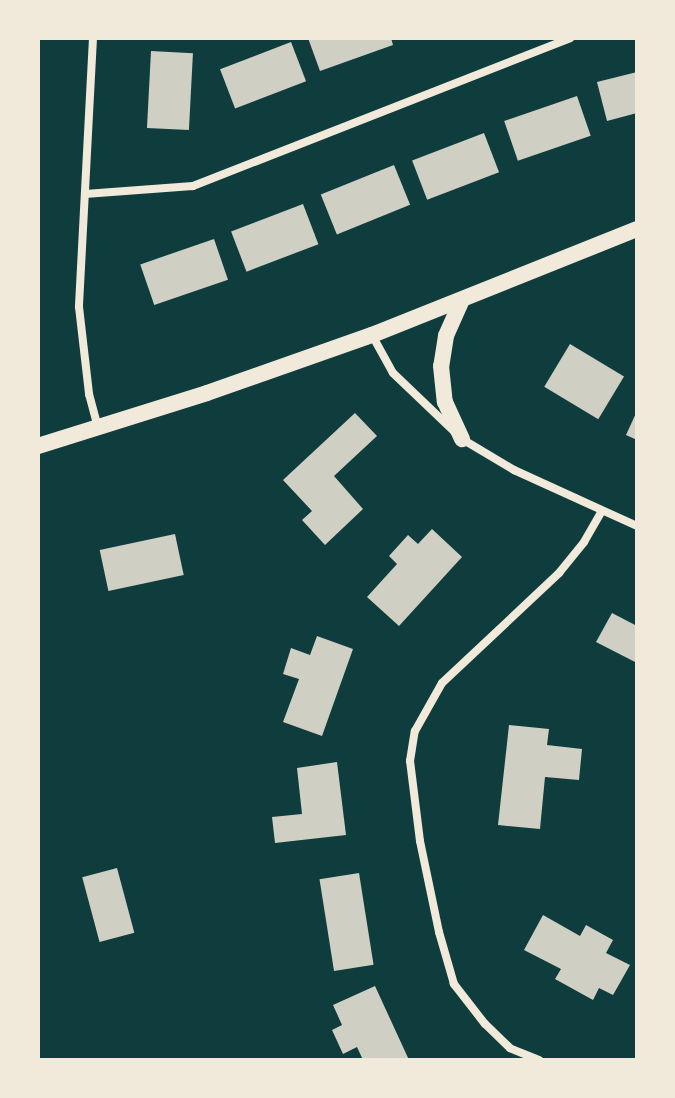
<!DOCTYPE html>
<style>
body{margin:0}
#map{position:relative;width:675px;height:1098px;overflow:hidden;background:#0f3d3e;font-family:"Varela Round",sans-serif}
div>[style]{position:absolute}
.building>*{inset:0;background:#cfcfc3;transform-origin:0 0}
.minor>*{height:8px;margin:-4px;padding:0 4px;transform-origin:4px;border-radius:4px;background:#f1e9da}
.secondary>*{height:16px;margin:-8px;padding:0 8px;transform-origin:8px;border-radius:8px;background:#f1e9da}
span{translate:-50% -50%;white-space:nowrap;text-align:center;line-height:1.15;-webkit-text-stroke:8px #f1e9da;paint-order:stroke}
.frame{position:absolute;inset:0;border:40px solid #f1e9da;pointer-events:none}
</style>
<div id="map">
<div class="building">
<i style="clip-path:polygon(308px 38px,391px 38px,393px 45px,320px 71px)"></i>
<i style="left:291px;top:42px;width:42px;height:76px;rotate:69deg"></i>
<i style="left:151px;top:51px;width:42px;height:77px;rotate:3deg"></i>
<i style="clip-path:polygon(637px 72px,637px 113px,607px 121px,597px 82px)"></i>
<i style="left:577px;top:96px;width:42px;height:77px;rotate:71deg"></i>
<i style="left:484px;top:133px;width:42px;height:77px;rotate:69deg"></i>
<i style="left:394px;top:165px;width:43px;height:79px;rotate:68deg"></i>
<i style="left:303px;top:204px;width:43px;height:77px;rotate:69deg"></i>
<i style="left:214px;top:239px;width:43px;height:78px;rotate:71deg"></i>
<i style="left:570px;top:344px;width:63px;height:50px;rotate:31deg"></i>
<i style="clip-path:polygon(637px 411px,637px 440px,626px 435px)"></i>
<i style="clip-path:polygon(355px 413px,377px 436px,334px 476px,363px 509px,325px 545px,302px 520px,312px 511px,283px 480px)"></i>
<i style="clip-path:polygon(432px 529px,462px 557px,399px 626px,367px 597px,397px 564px,389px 556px,408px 535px,418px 544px)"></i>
<i style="left:175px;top:534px;width:42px;height:77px;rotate:78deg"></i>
<i style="clip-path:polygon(612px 613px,637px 626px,637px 663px,596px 642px)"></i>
<i style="clip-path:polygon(317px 636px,353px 649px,322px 736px,283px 722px,299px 679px,283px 674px,291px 648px,310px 655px)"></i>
<i style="clip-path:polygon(509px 725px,549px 729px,547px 745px,582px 749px,579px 780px,545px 777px,540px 829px,498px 825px)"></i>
<i style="clip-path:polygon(337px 762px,346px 835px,275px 843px,272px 817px,302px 814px,297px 768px)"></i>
<i style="left:117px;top:868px;width:67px;height:36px;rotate:75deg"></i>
<i style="left:359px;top:873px;width:93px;height:40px;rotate:81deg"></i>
<i style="clip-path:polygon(543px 915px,580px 936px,586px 925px,613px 940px,606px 953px,630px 965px,613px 995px,599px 988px,593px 1000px,555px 979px,561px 969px,524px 950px)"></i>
<i style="clip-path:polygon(375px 986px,409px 1060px,363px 1060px,357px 1047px,343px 1054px,332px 1030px,342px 1025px,333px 1005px)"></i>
</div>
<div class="minor">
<i style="left:93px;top:38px;width:269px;rotate:93deg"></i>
<i style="left:79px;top:307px;width:88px;rotate:83.4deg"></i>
<i style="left:89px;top:394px;width:34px;rotate:75deg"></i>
<i style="left:85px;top:194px;width:108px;rotate:-4.2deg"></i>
<i style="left:193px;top:186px;width:405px;rotate:-21.4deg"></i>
<i style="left:372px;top:335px;width:43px;rotate:61.1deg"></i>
<i style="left:393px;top:373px;width:95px;rotate:43.7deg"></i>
<i style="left:462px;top:439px;width:61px;rotate:30.8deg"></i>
<i style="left:514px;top:470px;width:135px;rotate:24.5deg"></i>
<i style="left:539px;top:1060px;width:31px;rotate:-158deg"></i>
<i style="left:510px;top:1048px;width:35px;rotate:-136deg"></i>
<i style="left:485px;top:1024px;width:51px;rotate:-127.8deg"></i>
<i style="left:454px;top:984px;width:54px;rotate:-106.1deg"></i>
<i style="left:439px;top:932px;width:93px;rotate:-101.8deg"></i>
<i style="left:420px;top:841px;width:81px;rotate:-97.1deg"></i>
<i style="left:410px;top:761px;width:30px;rotate:-81deg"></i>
<i style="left:415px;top:731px;width:55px;rotate:-60.6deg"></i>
<i style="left:442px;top:683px;width:161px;rotate:-43.2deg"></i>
<i style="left:559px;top:573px;width:40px;rotate:-51deg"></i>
<i style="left:584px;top:542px;width:36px;rotate:-60deg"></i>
</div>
<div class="secondary">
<i style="left:461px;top:302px;width:37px;rotate:114deg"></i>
<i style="left:446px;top:336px;width:30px;rotate:99deg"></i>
<i style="left:441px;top:366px;width:36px;rotate:84deg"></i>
<i style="left:445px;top:402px;width:41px;rotate:65.3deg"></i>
<i style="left:38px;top:446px;width:177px;rotate:-17.4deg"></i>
<i style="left:207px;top:393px;width:175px;rotate:-19.4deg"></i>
<i style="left:372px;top:335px;width:285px;rotate:-21.8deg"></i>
</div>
<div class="frame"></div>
</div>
